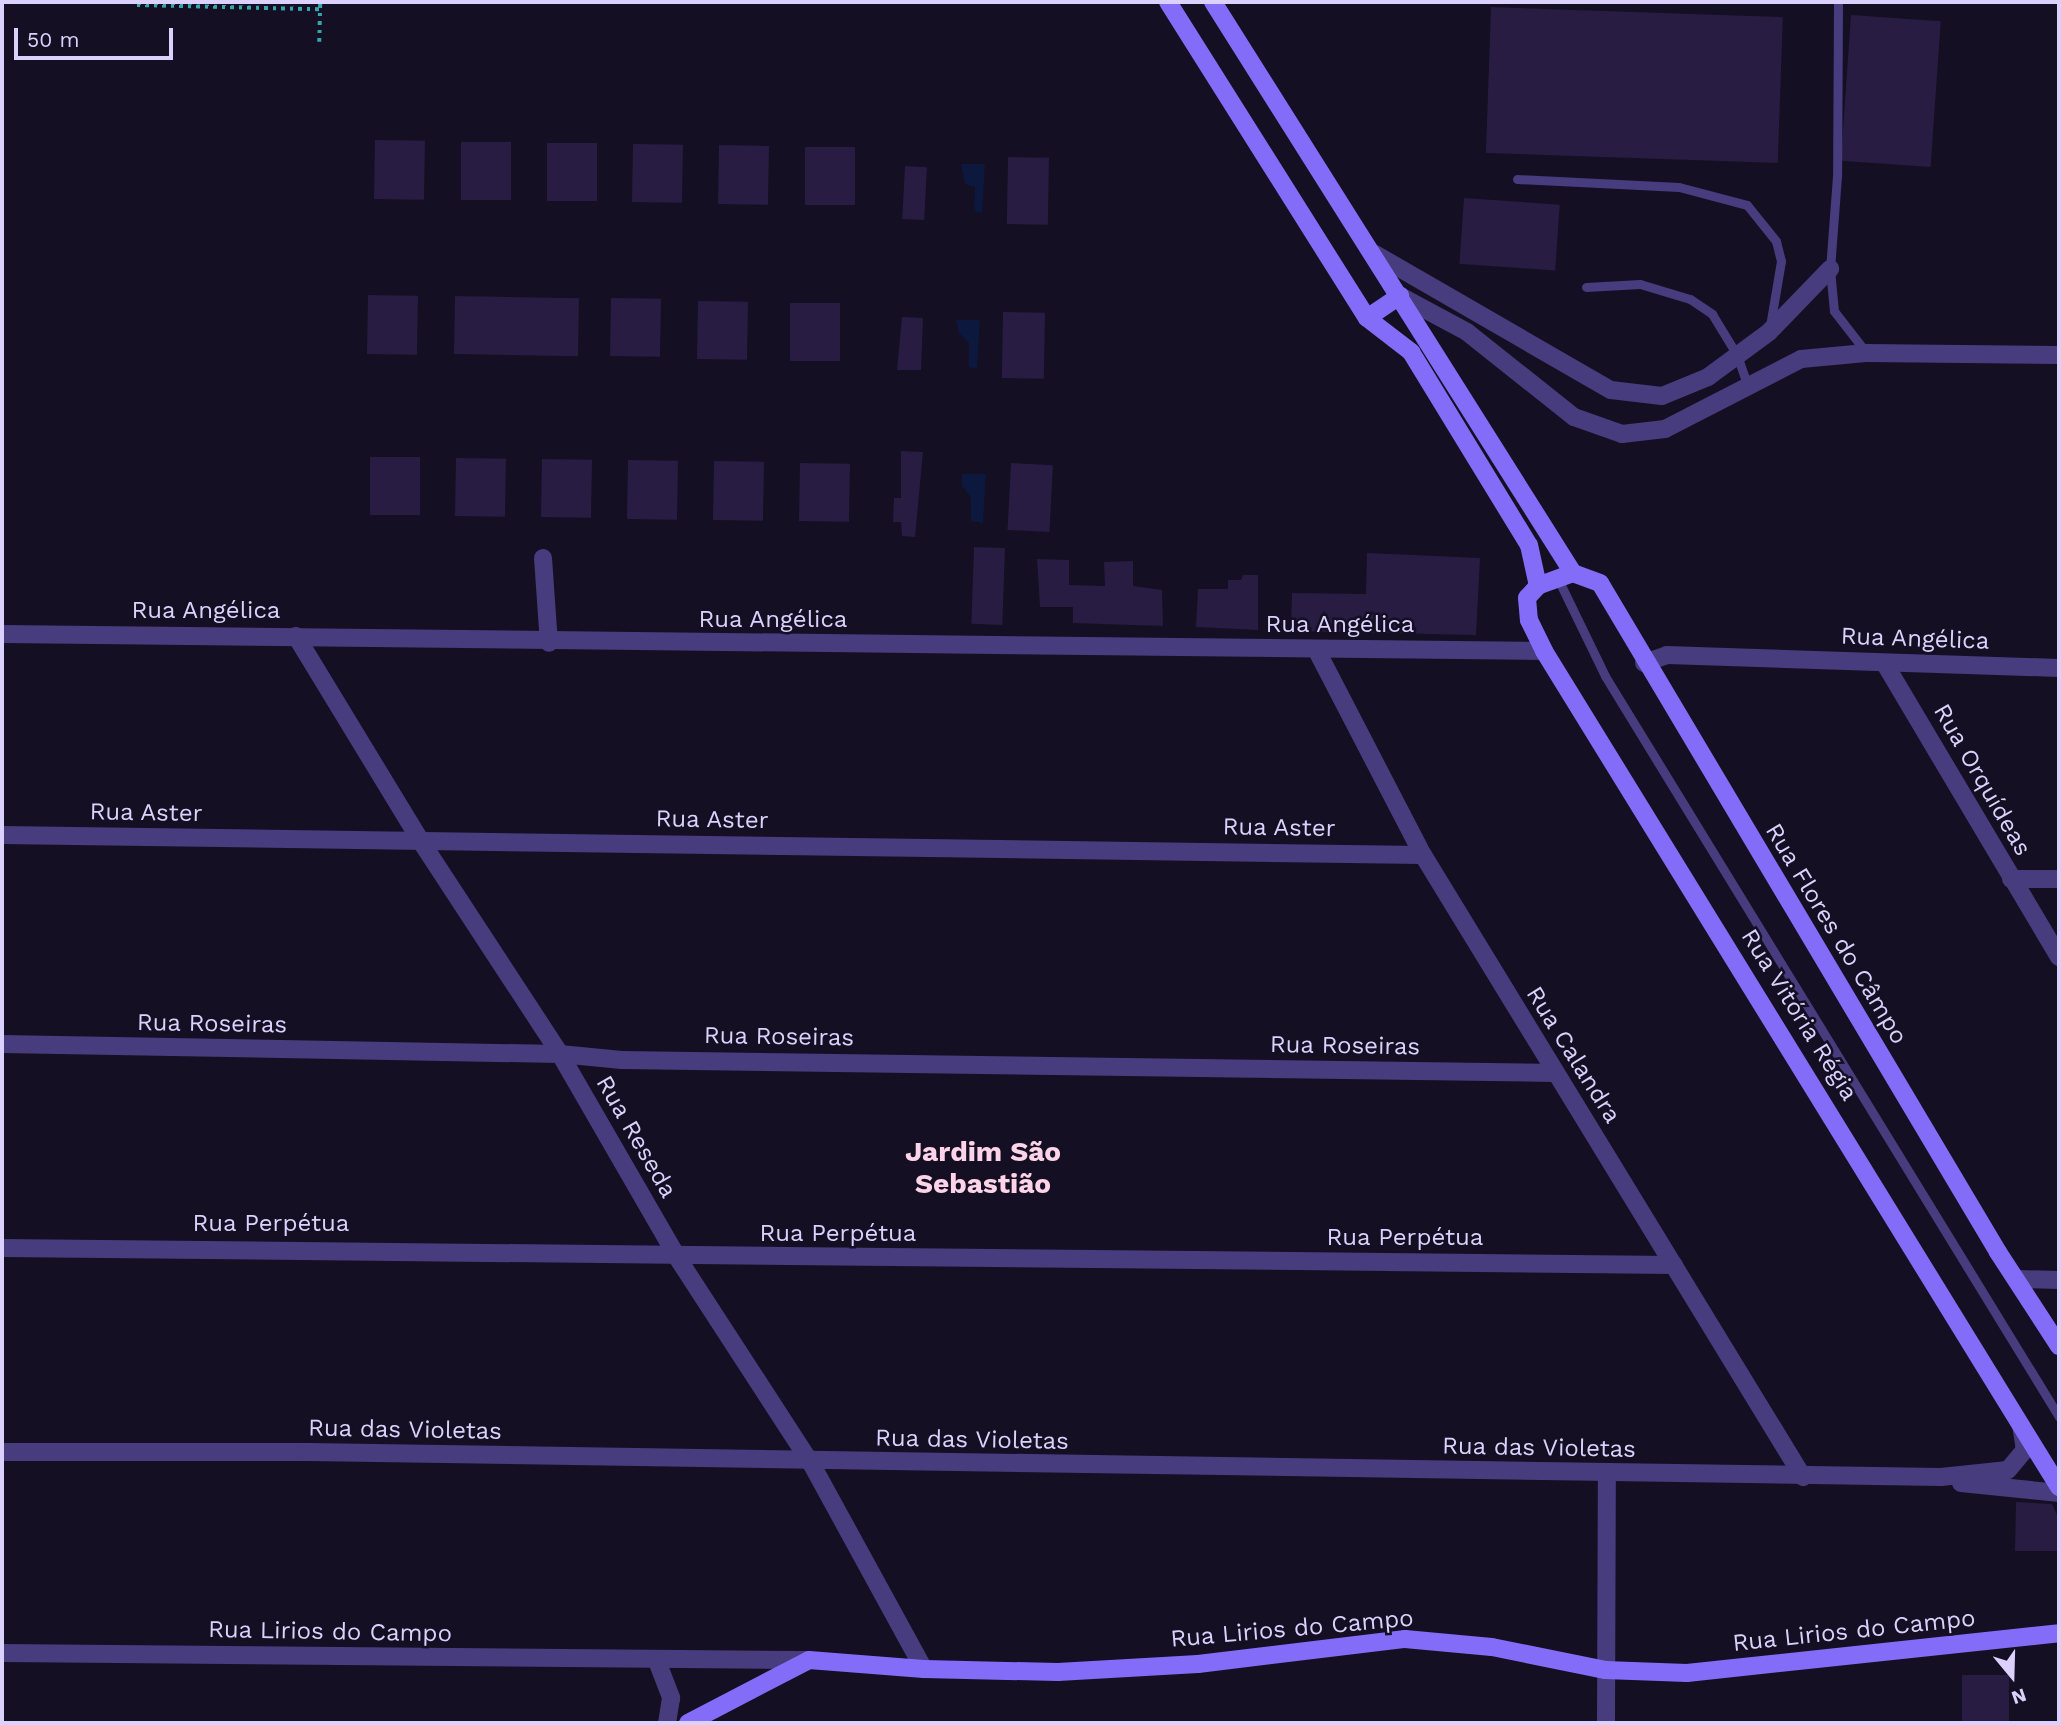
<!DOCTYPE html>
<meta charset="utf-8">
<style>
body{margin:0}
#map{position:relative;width:2061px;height:1725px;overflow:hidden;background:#140f22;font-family:"Work Sans",sans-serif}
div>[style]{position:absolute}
.water>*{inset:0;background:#0c183d}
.building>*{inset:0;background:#281c42;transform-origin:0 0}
.path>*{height:3.5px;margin-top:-1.75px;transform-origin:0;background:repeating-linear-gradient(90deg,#34a6ae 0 3.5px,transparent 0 8.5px)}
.lane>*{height:9px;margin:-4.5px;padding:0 4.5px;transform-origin:4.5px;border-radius:4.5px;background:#473c7e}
.street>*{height:18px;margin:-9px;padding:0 9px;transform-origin:9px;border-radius:9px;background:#473c7e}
.secondary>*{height:18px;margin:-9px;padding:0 9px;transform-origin:9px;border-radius:9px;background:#836df8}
span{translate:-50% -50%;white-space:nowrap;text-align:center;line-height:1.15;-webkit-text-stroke:5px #140f22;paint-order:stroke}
.street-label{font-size:24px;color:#dcd1fd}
.quarter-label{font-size:28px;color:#fdd3e8;font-weight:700}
.frame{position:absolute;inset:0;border:4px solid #dcd1fd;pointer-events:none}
.north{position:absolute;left:1977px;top:1641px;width:70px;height:70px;-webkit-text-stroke:5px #140f22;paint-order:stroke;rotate:161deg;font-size:19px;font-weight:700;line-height:28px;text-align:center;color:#dcd1fd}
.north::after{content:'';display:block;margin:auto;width:24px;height:32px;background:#dcd1fd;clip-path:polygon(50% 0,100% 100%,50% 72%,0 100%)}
.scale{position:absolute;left:14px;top:28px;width:159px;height:32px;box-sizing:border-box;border:4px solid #dcd1fd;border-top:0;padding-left:9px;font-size:21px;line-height:24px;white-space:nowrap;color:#dcd1fd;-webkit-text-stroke:5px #140f22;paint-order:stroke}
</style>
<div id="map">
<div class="water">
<i style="clip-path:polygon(961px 164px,985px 164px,982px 213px,974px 211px,975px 187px,965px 184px)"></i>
<i style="clip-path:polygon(956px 320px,980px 320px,977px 369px,969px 367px,969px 343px,959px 333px)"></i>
<i style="clip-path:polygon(962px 474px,986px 474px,983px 523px,971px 521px,971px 498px,962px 486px)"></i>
</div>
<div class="building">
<i style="left:1491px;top:7px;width:292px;height:146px;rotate:2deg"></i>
<i style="left:1851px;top:15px;width:90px;height:146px;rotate:4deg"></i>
<i style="left:375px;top:140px;width:50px;height:59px;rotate:1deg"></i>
<i style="left:461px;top:142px;width:50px;height:58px"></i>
<i style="left:547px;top:143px;width:50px;height:58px"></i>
<i style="left:633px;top:144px;width:50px;height:58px;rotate:1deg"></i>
<i style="left:719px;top:145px;width:50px;height:59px;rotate:1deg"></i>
<i style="left:805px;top:147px;width:50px;height:58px"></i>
<i style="left:1008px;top:157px;width:41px;height:67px;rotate:1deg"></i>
<i style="left:905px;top:166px;width:22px;height:53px;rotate:3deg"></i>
<i style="left:1464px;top:198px;width:96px;height:66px;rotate:4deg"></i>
<i style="left:368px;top:295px;width:50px;height:59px;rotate:1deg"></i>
<i style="left:455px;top:296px;width:124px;height:58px;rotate:1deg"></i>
<i style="left:611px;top:298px;width:50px;height:58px;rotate:1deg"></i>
<i style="left:698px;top:301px;width:50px;height:58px;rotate:1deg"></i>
<i style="left:790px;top:303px;width:50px;height:58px"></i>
<i style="left:1003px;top:312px;width:42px;height:66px;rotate:1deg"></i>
<i style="clip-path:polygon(902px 317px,923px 318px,921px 370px,897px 370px)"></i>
<i style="clip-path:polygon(901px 451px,923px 452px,915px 537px,902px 536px,901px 522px,893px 522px,894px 498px,901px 498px)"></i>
<i style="left:370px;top:457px;width:50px;height:58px"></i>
<i style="left:456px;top:458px;width:50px;height:58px;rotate:1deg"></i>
<i style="left:542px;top:459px;width:50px;height:58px;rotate:1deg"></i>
<i style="left:628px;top:460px;width:50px;height:59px;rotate:1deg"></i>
<i style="left:714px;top:461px;width:50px;height:59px;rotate:1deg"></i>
<i style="left:800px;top:463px;width:50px;height:58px;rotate:1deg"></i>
<i style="left:1011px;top:463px;width:42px;height:67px;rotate:3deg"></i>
<i style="left:1005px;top:548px;width:77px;height:31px;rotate:92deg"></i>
<i style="clip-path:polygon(1367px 553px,1480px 558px,1476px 635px,1291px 631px,1292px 593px,1366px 594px)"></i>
<i style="clip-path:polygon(1037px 559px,1069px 560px,1069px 585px,1105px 586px,1104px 562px,1133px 561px,1133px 586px,1162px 590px,1163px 626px,1073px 623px,1073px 607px,1040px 607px)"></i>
<i style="clip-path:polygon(1243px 575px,1258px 575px,1258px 630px,1196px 627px,1198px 589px,1228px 589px,1228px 580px,1241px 580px)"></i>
<i style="clip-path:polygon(2016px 1502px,2052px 1504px,2059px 1519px,2059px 1551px,2015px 1551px)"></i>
<i style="left:2009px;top:1675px;width:48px;height:47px;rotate:90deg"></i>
</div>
<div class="path">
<i style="left:137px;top:5px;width:183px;rotate:1.3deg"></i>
<i style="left:319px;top:42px;width:40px;rotate:-88.6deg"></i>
</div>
<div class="lane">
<i style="left:1838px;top:2px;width:174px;rotate:90.3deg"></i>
<i style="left:1837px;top:176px;width:93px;rotate:94.3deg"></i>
<i style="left:1830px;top:269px;width:42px;rotate:84.6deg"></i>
<i style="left:1834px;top:311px;width:51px;rotate:52.2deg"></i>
<i style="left:1517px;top:179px;width:162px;rotate:2.8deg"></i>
<i style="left:1679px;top:187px;width:70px;rotate:14.8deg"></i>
<i style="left:1747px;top:205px;width:46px;rotate:51.1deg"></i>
<i style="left:1776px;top:241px;width:21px;rotate:76deg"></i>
<i style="left:1781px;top:261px;width:66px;rotate:99.6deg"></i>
<i style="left:1586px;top:287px;width:54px;rotate:-3.2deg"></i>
<i style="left:1640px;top:284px;width:52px;rotate:16.7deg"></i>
<i style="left:1690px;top:299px;width:27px;rotate:34deg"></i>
<i style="left:1712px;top:314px;width:48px;rotate:58.6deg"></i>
<i style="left:1737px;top:355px;width:34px;rotate:71deg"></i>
<i style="left:1558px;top:579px;width:108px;rotate:64.1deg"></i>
<i style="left:1605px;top:676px;width:869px;rotate:58.5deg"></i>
</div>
<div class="street">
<i style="left:1375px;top:254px;width:272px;rotate:30deg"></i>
<i style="left:1611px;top:390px;width:51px;rotate:6.7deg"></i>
<i style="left:1662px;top:396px;width:50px;rotate:-22.4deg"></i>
<i style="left:1708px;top:377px;width:76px;rotate:-36.4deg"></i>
<i style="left:1769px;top:332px;width:88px;rotate:-45.9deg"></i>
<i style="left:1400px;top:296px;width:76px;rotate:28.2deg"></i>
<i style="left:1467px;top:332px;width:137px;rotate:38.5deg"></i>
<i style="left:1574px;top:417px;width:51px;rotate:19.5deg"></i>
<i style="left:1622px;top:434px;width:43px;rotate:-6.6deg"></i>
<i style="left:1665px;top:429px;width:153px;rotate:-27.2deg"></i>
<i style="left:1801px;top:359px;width:65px;rotate:-5.3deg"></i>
<i style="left:1866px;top:353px;width:193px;rotate:0.6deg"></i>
<i style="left:543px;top:558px;width:85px;rotate:86deg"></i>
<i style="left:2px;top:634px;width:1542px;rotate:0.63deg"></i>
<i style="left:296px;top:636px;width:242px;rotate:58.7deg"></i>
<i style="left:422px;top:843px;width:252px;rotate:56.8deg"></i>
<i style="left:560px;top:1054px;width:234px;rotate:60deg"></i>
<i style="left:677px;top:1257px;width:246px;rotate:57deg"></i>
<i style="left:811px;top:1463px;width:235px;rotate:61.3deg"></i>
<i style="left:1316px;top:649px;width:232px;rotate:62.6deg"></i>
<i style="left:1423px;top:855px;width:729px;rotate:58.58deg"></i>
<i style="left:1644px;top:663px;width:24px;rotate:-19deg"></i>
<i style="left:1667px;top:655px;width:392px;rotate:1.9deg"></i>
<i style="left:1885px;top:664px;width:341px;rotate:59.3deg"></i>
<i style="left:2px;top:835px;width:1421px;rotate:0.81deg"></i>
<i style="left:2011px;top:879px;width:48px"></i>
<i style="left:2px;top:1044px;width:558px;rotate:1.03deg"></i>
<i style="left:560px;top:1054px;width:62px;rotate:5.5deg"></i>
<i style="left:622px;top:1060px;width:933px;rotate:0.8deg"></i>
<i style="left:2px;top:1248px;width:1672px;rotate:0.58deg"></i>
<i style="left:2017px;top:1279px;width:42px;rotate:1.4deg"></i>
<i style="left:2px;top:1452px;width:306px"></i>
<i style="left:308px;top:1452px;width:1633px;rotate:0.88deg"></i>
<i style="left:1941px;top:1477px;width:67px;rotate:-6deg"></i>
<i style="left:2008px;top:1470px;width:26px;rotate:-50deg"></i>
<i style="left:2025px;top:1450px;width:24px;rotate:-99deg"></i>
<i style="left:1961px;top:1483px;width:99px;rotate:5.8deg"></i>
<i style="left:2px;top:1653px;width:807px;rotate:0.5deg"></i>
<i style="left:657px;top:1661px;width:40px;rotate:69deg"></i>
<i style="left:671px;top:1698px;width:25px;rotate:99deg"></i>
<i style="left:1606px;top:1723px;width:250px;rotate:-89.8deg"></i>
</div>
<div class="secondary">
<i style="left:1168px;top:2px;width:373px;rotate:57.8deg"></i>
<i style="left:1367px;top:318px;width:56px;rotate:37.7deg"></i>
<i style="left:1411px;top:352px;width:226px;rotate:58.6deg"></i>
<i style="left:1529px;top:545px;width:42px;rotate:77.6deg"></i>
<i style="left:1213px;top:2px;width:675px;rotate:57.77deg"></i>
<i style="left:1367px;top:318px;width:40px;rotate:-34deg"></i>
<i style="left:2059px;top:1346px;width:112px;rotate:-123deg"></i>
<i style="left:1998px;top:1252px;width:778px;rotate:-120.75deg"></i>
<i style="left:1600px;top:583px;width:29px;rotate:-160deg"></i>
<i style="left:1573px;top:573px;width:37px;rotate:160deg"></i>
<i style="left:1538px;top:586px;width:16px;rotate:133deg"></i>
<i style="left:1527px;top:598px;width:22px;rotate:85deg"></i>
<i style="left:1529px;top:620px;width:34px;rotate:64deg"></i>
<i style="left:1544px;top:651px;width:982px;rotate:58.37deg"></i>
<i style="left:688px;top:1723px;width:136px;rotate:-27.5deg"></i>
<i style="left:809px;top:1660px;width:115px;rotate:4.5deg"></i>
<i style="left:924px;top:1669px;width:134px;rotate:1.3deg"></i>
<i style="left:1058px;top:1672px;width:140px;rotate:-3.3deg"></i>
<i style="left:1198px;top:1664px;width:209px;rotate:-6.9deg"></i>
<i style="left:1405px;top:1639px;width:87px;rotate:5.3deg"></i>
<i style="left:1492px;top:1647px;width:115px;rotate:11.5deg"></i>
<i style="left:1605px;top:1670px;width:82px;rotate:2.1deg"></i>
<i style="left:1687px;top:1673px;width:374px;rotate:-6.1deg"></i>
</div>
<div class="street-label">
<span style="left:206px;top:611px">Rua Angélica</span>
<span style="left:773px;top:620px">Rua Angélica</span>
<span style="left:1340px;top:625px">Rua Angélica</span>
<span style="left:1915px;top:639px;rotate:2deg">Rua Angélica</span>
<span style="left:1982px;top:780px;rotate:60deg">Rua Orquídeas</span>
<span style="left:146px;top:813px;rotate:1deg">Rua Aster</span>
<span style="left:712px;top:820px;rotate:1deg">Rua Aster</span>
<span style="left:1279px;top:828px;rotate:1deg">Rua Aster</span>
<span style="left:1836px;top:934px;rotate:59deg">Rua Flores do Câmpo</span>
<span style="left:1799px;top:1015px;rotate:58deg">Rua Vitória Régia</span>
<span style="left:212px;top:1024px;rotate:1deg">Rua Roseiras</span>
<span style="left:779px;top:1037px;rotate:1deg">Rua Roseiras</span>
<span style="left:1345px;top:1046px;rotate:1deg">Rua Roseiras</span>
<span style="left:1573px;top:1055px;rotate:58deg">Rua Calandra</span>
<span style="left:636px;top:1137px;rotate:60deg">Rua Reseda</span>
<span style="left:271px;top:1224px">Rua Perpétua</span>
<span style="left:838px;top:1234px">Rua Perpétua</span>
<span style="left:1405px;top:1238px">Rua Perpétua</span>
<span style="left:405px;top:1430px;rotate:1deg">Rua das Violetas</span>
<span style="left:972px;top:1440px;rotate:1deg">Rua das Violetas</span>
<span style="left:1539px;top:1448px;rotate:1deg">Rua das Violetas</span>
<span style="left:1292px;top:1629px;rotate:-5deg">Rua Lirios do Campo</span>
<span style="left:1854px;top:1631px;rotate:-6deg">Rua Lirios do Campo</span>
<span style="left:330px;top:1632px;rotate:1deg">Rua Lirios do Campo</span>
</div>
<div class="quarter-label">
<span style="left:983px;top:1168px">Jardim São<br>Sebastião</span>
</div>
<div class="frame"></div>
<div class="north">N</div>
<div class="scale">50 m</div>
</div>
